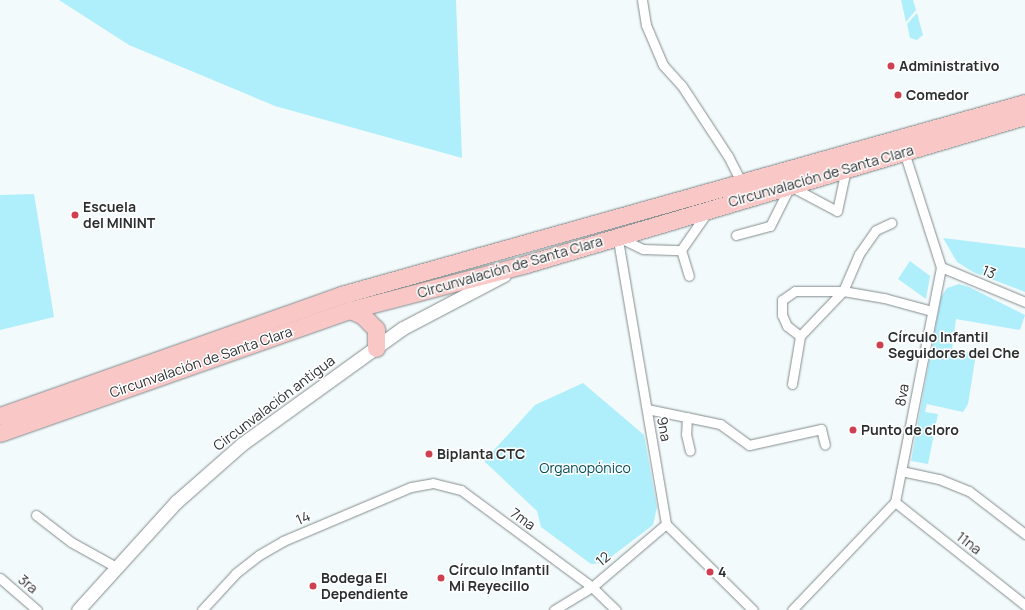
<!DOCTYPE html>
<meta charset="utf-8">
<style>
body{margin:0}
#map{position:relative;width:1025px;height:610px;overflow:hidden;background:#f2fafc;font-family:Manrope,sans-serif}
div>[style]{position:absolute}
.green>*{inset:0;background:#afeefb}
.roads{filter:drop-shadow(0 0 1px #838b8c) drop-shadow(0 0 1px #838b8c)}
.street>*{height:9px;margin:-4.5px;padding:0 4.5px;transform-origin:4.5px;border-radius:4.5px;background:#fff}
.secondary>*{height:13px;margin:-6.5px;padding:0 6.5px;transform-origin:6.5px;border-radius:6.5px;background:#fff}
.highway>*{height:17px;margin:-8.5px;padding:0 8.5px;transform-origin:8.5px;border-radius:8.5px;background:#f8c7c6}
.dots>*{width:11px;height:11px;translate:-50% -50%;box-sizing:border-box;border:2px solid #fff;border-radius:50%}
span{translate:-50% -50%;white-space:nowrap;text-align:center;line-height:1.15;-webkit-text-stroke:3px #fff;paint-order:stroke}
.poi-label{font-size:14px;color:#2c2f30;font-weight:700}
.left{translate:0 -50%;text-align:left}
.street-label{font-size:14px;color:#2c2f30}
.park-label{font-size:14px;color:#004d58}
</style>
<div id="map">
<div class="green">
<i style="clip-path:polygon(59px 0,456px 0,462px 158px,275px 106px,129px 45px)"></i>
<i style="clip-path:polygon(901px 0,913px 0,916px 10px,906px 22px)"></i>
<i style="clip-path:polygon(917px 13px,923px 35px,917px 40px,910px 38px,907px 24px)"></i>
<i style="clip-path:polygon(34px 194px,54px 317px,0 330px,0 195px)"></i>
<i style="clip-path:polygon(943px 238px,1025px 248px,1025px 292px,973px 272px,957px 262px)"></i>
<i style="clip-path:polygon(910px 261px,930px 276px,926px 299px,898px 279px)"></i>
<i style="clip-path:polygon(959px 284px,969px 287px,1025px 315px,1020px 330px,956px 319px,952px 349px,976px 354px,968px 404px,963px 412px,927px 404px,925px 412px,938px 414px,928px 464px,911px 461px,941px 297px,947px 288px)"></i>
<i style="clip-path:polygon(583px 383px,644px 435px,657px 507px,653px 525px,603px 563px,591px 564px,541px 527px,537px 511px,484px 461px,535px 405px)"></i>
</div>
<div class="roads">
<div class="street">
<i style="left:642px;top:0;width:25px;rotate:81deg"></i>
<i style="left:646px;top:25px;width:43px;rotate:67deg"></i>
<i style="left:663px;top:65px;width:28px;rotate:48deg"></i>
<i style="left:682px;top:86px;width:84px;rotate:56.7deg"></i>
<i style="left:728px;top:156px;width:29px;rotate:63deg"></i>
<i style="left:617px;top:234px;width:294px;rotate:80.4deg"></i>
<i style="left:666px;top:524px;width:122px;rotate:44.7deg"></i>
<i style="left:736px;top:235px;width:35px;rotate:-15deg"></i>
<i style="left:770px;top:226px;width:45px;rotate:-63.4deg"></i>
<i style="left:790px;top:186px;width:53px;rotate:28deg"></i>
<i style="left:837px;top:211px;width:43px;rotate:-77.9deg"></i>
<i style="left:618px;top:237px;width:28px;rotate:26deg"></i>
<i style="left:643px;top:249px;width:38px;rotate:2deg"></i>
<i style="left:681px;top:250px;width:47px;rotate:-55.3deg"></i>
<i style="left:681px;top:250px;width:27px;rotate:73deg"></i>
<i style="left:941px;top:267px;width:91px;rotate:22.6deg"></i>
<i style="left:800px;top:336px;width:16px;rotate:-142deg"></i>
<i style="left:787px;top:326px;width:12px;rotate:-114deg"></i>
<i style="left:782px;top:315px;width:15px;rotate:-90deg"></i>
<i style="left:782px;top:300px;width:16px;rotate:-35deg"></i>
<i style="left:795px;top:291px;width:48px"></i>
<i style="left:843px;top:291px;width:42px;rotate:9.7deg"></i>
<i style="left:884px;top:298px;width:50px;rotate:15.2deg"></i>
<i style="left:792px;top:384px;width:49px;rotate:-80.5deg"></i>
<i style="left:800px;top:336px;width:62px;rotate:-46.3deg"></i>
<i style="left:843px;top:291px;width:40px;rotate:-66.6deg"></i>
<i style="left:859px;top:254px;width:29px;rotate:-55deg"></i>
<i style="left:876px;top:230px;width:17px;rotate:-25deg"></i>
<i style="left:647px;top:409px;width:75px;rotate:11.6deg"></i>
<i style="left:720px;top:424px;width:36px;rotate:36deg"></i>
<i style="left:749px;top:445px;width:74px;rotate:-12.5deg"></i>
<i style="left:821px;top:429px;width:16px;rotate:76deg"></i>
<i style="left:687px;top:417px;width:17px;rotate:93deg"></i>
<i style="left:686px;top:434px;width:17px;rotate:77deg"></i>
<i style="left:901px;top:471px;width:39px;rotate:12deg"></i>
<i style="left:939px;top:479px;width:32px;rotate:22deg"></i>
<i style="left:969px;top:491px;width:71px;rotate:37.5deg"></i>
<i style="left:895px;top:502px;width:166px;rotate:38.4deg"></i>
<i style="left:36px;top:515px;width:44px;rotate:37.6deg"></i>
<i style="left:71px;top:542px;width:51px;rotate:29.1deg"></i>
<i style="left:0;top:578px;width:49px;rotate:40.9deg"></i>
<i style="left:202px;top:610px;width:50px;rotate:-47.4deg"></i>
<i style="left:236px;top:573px;width:29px;rotate:-38deg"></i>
<i style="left:259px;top:555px;width:28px;rotate:-30deg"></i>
<i style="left:283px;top:541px;width:139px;rotate:-22.9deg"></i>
<i style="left:411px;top:487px;width:22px;rotate:-10deg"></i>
<i style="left:433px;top:483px;width:29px;rotate:14deg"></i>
<i style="left:461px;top:490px;width:163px;rotate:36.5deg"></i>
<i style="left:592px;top:587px;width:33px;rotate:44deg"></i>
<i style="left:554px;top:610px;width:44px;rotate:-31.2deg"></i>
<i style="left:592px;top:587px;width:97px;rotate:-40.4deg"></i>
<i style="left:792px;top:610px;width:149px;rotate:-46.4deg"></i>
<i style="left:895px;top:502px;width:239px;rotate:-78.9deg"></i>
<i style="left:941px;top:267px;width:121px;rotate:-107.8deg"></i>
</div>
<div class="secondary">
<i style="left:78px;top:610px;width:146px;rotate:-47.8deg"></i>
<i style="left:176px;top:502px;width:88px;rotate:-41.3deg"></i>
<i style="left:242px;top:444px;width:198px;rotate:-35.8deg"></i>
<i style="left:403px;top:328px;width:114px;rotate:-27.7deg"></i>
</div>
<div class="highway">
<i style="left:350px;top:310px;width:13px;rotate:23deg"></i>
<i style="left:362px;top:315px;width:20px;rotate:45deg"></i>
<i style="left:376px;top:329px;width:19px;rotate:90deg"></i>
<i style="left:0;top:416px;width:362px;rotate:-19.5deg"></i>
<i style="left:341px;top:295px;width:710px;rotate:-15.68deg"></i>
<i style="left:0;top:433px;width:371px;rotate:-19.4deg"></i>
<i style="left:350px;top:310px;width:179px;rotate:-14.6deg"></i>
<i style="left:523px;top:265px;width:524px;rotate:-16.53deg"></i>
</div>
</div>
<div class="dots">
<i style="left:891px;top:66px;background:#d03f4f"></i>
<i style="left:898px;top:95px;background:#d03f4f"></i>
<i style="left:75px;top:215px;background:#d03f4f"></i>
<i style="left:880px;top:345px;background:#d03f4f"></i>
<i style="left:853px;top:430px;background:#d03f4f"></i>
<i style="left:429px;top:454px;background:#d03f4f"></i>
<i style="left:710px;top:572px;background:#d03f4f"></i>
<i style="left:441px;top:578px;background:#d03f4f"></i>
<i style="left:313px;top:586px;background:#d03f4f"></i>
</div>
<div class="poi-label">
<span class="left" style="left:899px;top:66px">Administrativo</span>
<span class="left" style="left:906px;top:95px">Comedor</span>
<span class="left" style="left:83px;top:215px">Escuela<br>del MININT</span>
<span class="left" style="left:888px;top:345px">Círculo Infantil<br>Seguidores del Che</span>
<span class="left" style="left:861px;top:430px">Punto de cloro</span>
<span class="left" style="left:437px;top:454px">Biplanta CTC</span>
<span class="left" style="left:449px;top:578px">Círculo Infantil<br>Mi Reyecillo</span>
<span class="left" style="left:718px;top:572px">4</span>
<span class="left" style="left:321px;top:586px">Bodega El<br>Dependiente</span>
</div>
<div class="street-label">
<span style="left:821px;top:176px;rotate:-16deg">Circunvalación de Santa Clara</span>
<span style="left:510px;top:267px;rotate:-16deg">Circunvalación de Santa Clara</span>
<span style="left:989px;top:272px;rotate:23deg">13</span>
<span style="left:201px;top:362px;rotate:-19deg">Circunvalación de Santa Clara</span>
<span style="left:902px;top:395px;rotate:-79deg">8va</span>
<span style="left:274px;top:403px;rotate:-37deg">Circunvalación antigua</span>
<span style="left:664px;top:429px;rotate:80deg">9na</span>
<span style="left:303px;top:518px;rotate:-23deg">14</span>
<span style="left:523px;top:519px;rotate:36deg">7ma</span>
<span style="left:969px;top:543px;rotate:38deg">11na</span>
<span style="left:603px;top:559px;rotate:-40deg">12</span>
<span style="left:28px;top:584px;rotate:40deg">3ra</span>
</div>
<div class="park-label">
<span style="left:585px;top:468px">Organopónico</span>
</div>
</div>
